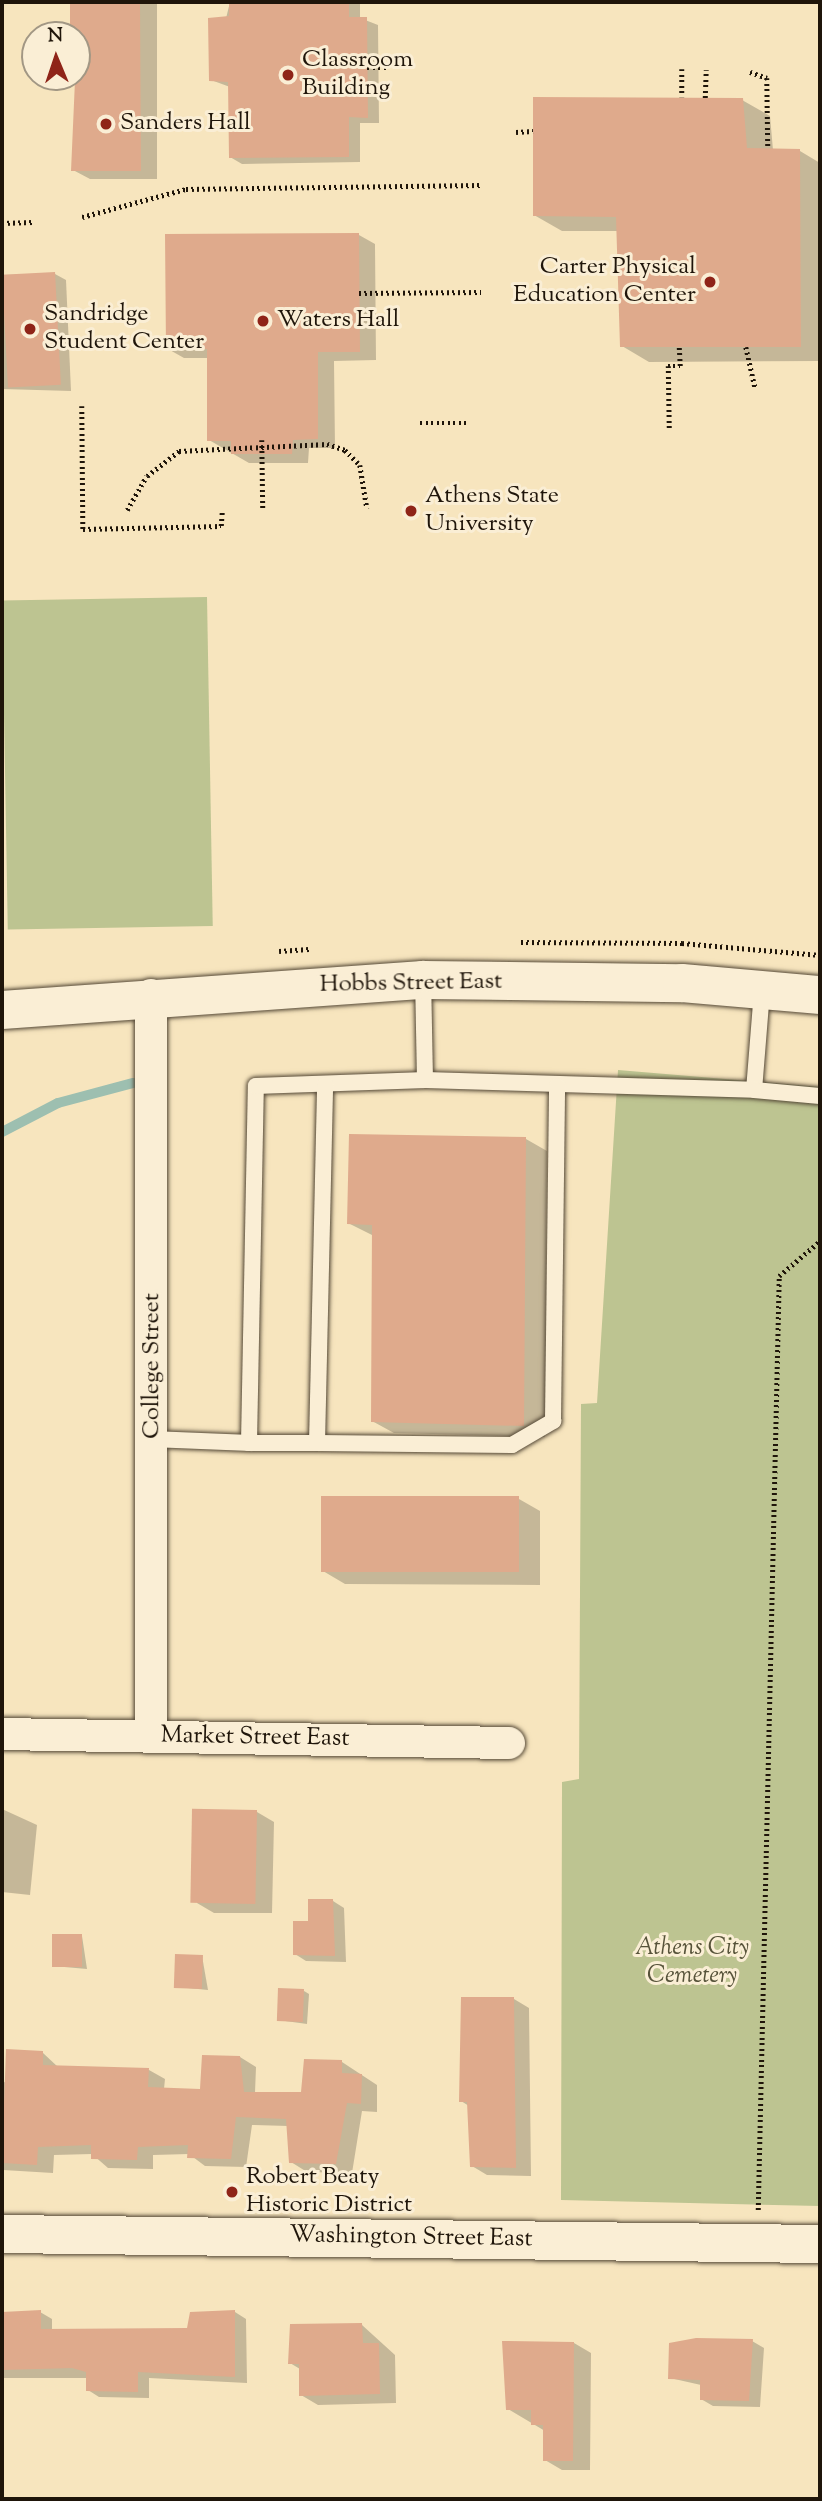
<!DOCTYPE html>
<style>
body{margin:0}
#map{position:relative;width:822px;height:2501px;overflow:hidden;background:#f7e5be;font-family:"Sorts Mill Goudy",serif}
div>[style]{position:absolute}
.green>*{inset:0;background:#bdc491;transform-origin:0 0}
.shadow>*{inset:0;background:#0003}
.stream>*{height:10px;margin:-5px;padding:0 5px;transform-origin:5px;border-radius:5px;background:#9dbfb0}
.building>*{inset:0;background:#dfaa8c;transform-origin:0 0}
.path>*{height:4.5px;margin-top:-2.25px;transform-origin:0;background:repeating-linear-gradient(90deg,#1f150a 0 2px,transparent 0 5.5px)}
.roads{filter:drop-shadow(0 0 2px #554937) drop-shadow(0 0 2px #554937)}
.lane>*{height:16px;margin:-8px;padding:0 8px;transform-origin:8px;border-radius:8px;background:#faeed5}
.street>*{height:32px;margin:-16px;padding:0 16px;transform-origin:16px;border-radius:16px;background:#faeed5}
.secondary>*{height:38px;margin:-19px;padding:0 19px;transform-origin:19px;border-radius:19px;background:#faeed5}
.dots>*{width:19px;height:19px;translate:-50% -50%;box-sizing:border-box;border:4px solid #faeed5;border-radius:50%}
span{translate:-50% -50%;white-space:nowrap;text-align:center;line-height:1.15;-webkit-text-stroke:6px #faeed5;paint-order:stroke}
.poi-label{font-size:24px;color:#1f150a}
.left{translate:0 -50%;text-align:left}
.right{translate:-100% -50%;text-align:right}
.street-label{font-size:24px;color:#1f150a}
.park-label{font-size:24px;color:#565239;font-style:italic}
.frame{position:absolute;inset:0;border:4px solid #1f150a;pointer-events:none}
.north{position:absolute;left:21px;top:21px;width:70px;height:70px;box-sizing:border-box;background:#faeed5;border:2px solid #a29784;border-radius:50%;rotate:358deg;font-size:19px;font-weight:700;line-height:28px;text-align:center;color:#1f150a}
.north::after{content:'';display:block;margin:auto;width:24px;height:32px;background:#8f2418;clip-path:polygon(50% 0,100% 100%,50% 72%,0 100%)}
</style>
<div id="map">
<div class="green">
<i style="left:207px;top:597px;width:329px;height:205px;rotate:89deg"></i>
<i style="clip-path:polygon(618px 1070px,820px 1087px,820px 2206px,561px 2200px,562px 1782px,579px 1779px,581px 1404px,597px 1403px)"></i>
</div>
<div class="shadow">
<i style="clip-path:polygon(72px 2px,157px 2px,157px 179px,90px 179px,73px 170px,77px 35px,72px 35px)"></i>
<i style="clip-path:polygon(230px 2px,360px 2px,360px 18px,378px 25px,379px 123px,360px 123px,360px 162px,242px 164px,230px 157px,230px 87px,211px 80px)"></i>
<i style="clip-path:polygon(742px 100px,770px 116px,773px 150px,800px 151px,820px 163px,820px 361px,649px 362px,622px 346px,618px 231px,562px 231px,534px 215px)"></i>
<i style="clip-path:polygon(359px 235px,375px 244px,376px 360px,334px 361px,335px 448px,309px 448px,308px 463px,249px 463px,209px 440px,209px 358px,184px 358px,168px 349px)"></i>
<i style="clip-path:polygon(55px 274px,66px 280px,71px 391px,2px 389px,2px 275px)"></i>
<i style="clip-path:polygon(526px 1139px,547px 1151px,545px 1437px,394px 1433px,372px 1421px,374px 1236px,348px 1223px)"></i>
<i style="clip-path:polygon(519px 1499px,540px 1511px,540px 1585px,345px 1584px,323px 1571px)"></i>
<i style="clip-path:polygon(2px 1809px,37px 1825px,30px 1895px,2px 1892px)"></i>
<i style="clip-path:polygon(194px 1812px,257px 1812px,274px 1822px,272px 1913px,214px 1913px,197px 1903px)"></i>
<i style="clip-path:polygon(333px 1901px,344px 1908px,346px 1962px,306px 1961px,295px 1954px,310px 1923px)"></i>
<i style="clip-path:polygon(82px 1936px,87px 1969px,53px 1966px)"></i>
<i style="clip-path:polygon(202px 1956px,208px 1990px,178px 1987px)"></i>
<i style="clip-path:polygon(304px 1991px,309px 1994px,307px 2024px,278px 2020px)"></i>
<i style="clip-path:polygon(514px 1999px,529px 2008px,531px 2176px,487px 2175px,472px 2166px,469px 2106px,461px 2101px)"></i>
<i style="clip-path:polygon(43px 2053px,58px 2067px,149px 2070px,165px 2079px,164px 2089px,201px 2091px,240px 2057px,256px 2067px,255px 2093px,303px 2094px,342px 2062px,377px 2085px,377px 2112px,362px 2111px,352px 2173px,307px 2172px,291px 2162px,288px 2126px,252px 2125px,246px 2167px,205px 2166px,189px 2154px,153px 2155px,153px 2169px,108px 2168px,92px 2154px,54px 2155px,53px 2173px,3px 2170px,2px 2084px)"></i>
<i style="clip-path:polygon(40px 2312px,52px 2319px,52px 2330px,189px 2330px,235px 2312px,246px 2319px,247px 2383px,149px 2378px,149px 2398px,99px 2397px,88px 2390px,88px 2378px,2px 2378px,2px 2314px)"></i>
<i style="clip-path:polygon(362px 2325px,395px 2355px,396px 2403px,318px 2405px,301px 2395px,300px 2369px,290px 2363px)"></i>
<i style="clip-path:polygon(752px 2341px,764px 2348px,760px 2407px,713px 2406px,701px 2399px,701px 2385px,670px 2378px)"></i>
<i style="clip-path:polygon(574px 2343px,591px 2353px,590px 2470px,562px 2470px,545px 2460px,545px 2431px,508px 2409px)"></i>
</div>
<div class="stream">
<i style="left:2px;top:1132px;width:63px;rotate:-27.4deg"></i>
<i style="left:58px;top:1103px;width:78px;rotate:-14.9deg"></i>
</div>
<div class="building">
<i style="clip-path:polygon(70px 2px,140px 2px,141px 171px,71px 171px,77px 35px,70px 35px)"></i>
<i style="clip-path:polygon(229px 2px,349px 2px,349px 17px,367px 17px,368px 118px,349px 117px,349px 157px,229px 158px,228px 82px,209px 81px,208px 18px,229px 16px)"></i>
<i style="clip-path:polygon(533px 97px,743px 98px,747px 148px,800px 149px,801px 347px,620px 347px,616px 217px,533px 216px)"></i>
<i style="clip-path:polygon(359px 233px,360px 352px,318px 352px,318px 439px,293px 440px,292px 454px,231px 454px,231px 441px,207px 441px,207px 349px,166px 350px,165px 234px)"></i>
<i style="left:55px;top:272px;width:113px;height:53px;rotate:87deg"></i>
<i style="clip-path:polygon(349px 1134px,526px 1137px,524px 1426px,371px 1422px,372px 1225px,347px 1224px)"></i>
<i style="left:321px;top:1496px;width:198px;height:76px"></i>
<i style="left:257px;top:1810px;width:94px;height:65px;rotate:91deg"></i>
<i style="clip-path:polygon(308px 1899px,333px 1899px,335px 1956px,293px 1955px,293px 1921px,308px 1921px)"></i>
<i style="left:52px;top:1934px;width:30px;height:33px"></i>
<i style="left:175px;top:1954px;width:28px;height:34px;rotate:2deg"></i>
<i style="left:278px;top:1988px;width:26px;height:33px;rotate:2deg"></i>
<i style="clip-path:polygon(461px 1997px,514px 1997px,516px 2168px,470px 2167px,467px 2102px,459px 2102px)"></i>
<i style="clip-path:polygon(6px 2049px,43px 2051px,43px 2065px,149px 2068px,148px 2087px,200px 2089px,202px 2055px,240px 2056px,244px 2092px,301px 2092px,304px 2059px,342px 2060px,342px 2073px,362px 2074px,361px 2104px,347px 2103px,336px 2164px,289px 2163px,286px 2119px,236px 2117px,231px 2159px,187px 2158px,188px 2145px,138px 2147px,137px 2160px,91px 2159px,91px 2145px,38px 2147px,37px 2165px,2px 2163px)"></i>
<i style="clip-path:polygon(41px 2310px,41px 2329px,187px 2328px,190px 2312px,235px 2310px,235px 2377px,138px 2372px,138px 2392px,86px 2391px,86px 2372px,72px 2368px,2px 2370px,2px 2312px)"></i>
<i style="clip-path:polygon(362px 2323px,363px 2343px,379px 2343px,380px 2394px,299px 2396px,299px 2364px,288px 2364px,290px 2324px)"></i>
<i style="clip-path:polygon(696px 2338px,753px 2339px,749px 2401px,700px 2400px,700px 2380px,668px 2379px,669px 2343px)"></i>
<i style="clip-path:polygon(502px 2341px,574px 2342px,573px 2461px,543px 2461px,543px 2425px,531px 2425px,531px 2410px,506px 2410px)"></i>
</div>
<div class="path">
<i style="left:367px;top:68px;width:20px"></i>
<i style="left:26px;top:69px;width:9px;rotate:-6deg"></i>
<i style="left:682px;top:69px;width:28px;rotate:90deg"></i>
<i style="left:750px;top:72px;width:18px;rotate:19deg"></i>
<i style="left:767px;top:78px;width:71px;rotate:89.2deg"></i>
<i style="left:705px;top:98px;width:28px;rotate:-88deg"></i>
<i style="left:516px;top:132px;width:17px;rotate:-3deg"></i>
<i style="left:82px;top:217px;width:108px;rotate:-15.1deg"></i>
<i style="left:186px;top:189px;width:295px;rotate:-0.8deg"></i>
<i style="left:2px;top:223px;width:31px;rotate:-2deg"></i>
<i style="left:359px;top:293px;width:122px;rotate:-0.5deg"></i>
<i style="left:746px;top:347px;width:41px;rotate:77.3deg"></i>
<i style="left:82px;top:406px;width:123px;rotate:89.5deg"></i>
<i style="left:83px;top:529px;width:138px;rotate:-1.2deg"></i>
<i style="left:221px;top:526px;width:15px;rotate:-86deg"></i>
<i style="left:420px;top:423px;width:46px"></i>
<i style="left:669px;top:428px;width:62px;rotate:-90.9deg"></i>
<i style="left:668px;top:366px;width:12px"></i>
<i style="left:680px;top:366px;width:19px;rotate:-93deg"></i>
<i style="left:262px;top:440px;width:70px;rotate:89.2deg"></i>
<i style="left:127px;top:510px;width:39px;rotate:-60deg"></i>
<i style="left:147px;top:476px;width:41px;rotate:-38deg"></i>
<i style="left:179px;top:451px;width:148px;rotate:-2.7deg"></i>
<i style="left:327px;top:444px;width:19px;rotate:18deg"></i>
<i style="left:345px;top:450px;width:21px;rotate:45deg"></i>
<i style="left:360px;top:465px;width:44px;rotate:80.8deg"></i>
<i style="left:521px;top:942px;width:161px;rotate:0.4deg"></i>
<i style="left:682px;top:943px;width:139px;rotate:5deg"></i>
<i style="left:279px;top:951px;width:30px;rotate:-4deg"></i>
<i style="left:758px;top:2210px;width:934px;rotate:-88.71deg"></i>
<i style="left:779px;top:1276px;width:54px;rotate:-40.5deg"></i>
</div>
<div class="roads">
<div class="lane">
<i style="left:762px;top:991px;width:99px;rotate:94.6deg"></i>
<i style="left:754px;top:1090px;width:66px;rotate:5.2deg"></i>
<i style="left:425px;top:1080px;width:329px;rotate:1.7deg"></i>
<i style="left:153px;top:1439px;width:96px;rotate:2.4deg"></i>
<i style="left:249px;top:1443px;width:357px;rotate:-88.9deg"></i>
<i style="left:256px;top:1086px;width:169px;rotate:-2deg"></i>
<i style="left:425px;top:1080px;width:100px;rotate:-91.1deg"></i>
<i style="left:249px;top:1443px;width:68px"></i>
<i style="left:317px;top:1443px;width:358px;rotate:-88.7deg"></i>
<i style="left:317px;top:1443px;width:195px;rotate:0.6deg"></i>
<i style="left:512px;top:1445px;width:48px;rotate:-30.3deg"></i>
<i style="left:553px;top:1421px;width:335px;rotate:-89.3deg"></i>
</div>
<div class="street">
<i style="left:2px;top:1734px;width:507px;rotate:1.02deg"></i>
<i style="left:151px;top:1737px;width:742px;rotate:-90deg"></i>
</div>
<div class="secondary">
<i style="left:2px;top:1010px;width:422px;rotate:-4.1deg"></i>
<i style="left:423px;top:980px;width:259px;rotate:0.7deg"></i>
<i style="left:682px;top:983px;width:139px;rotate:5deg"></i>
<i style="left:2px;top:2234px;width:818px;rotate:0.7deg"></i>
</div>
</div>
<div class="dots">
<i style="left:288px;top:75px;background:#8f2418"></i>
<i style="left:106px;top:124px;background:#8f2418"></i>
<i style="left:710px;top:282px;background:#8f2418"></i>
<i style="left:263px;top:321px;background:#8f2418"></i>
<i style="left:30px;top:329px;background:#8f2418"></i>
<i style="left:411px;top:511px;background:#8f2418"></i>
<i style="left:232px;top:2192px;background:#8f2418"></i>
</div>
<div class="poi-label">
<span class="left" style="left:302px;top:75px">Classroom<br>Building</span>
<span class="left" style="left:120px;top:124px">Sanders Hall</span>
<span class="right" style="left:696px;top:282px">Carter Physical<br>Education Center</span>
<span class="left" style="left:44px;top:329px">Sandridge<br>Student Center</span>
<span class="left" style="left:277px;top:321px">Waters Hall</span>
<span class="left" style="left:425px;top:511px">Athens State<br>University</span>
<span class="left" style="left:246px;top:2192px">Robert Beaty<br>Historic District</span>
</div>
<div class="street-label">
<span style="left:411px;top:984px;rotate:-1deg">Hobbs Street East</span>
<span style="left:153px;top:1366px;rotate:-90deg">College Street</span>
<span style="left:255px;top:1738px;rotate:1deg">Market Street East</span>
<span style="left:411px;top:2238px;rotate:1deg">Washington Street East</span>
</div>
<div class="park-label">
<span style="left:692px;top:1963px">Athens City<br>Cemetery</span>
</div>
<div class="frame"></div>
<div class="north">N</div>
</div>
